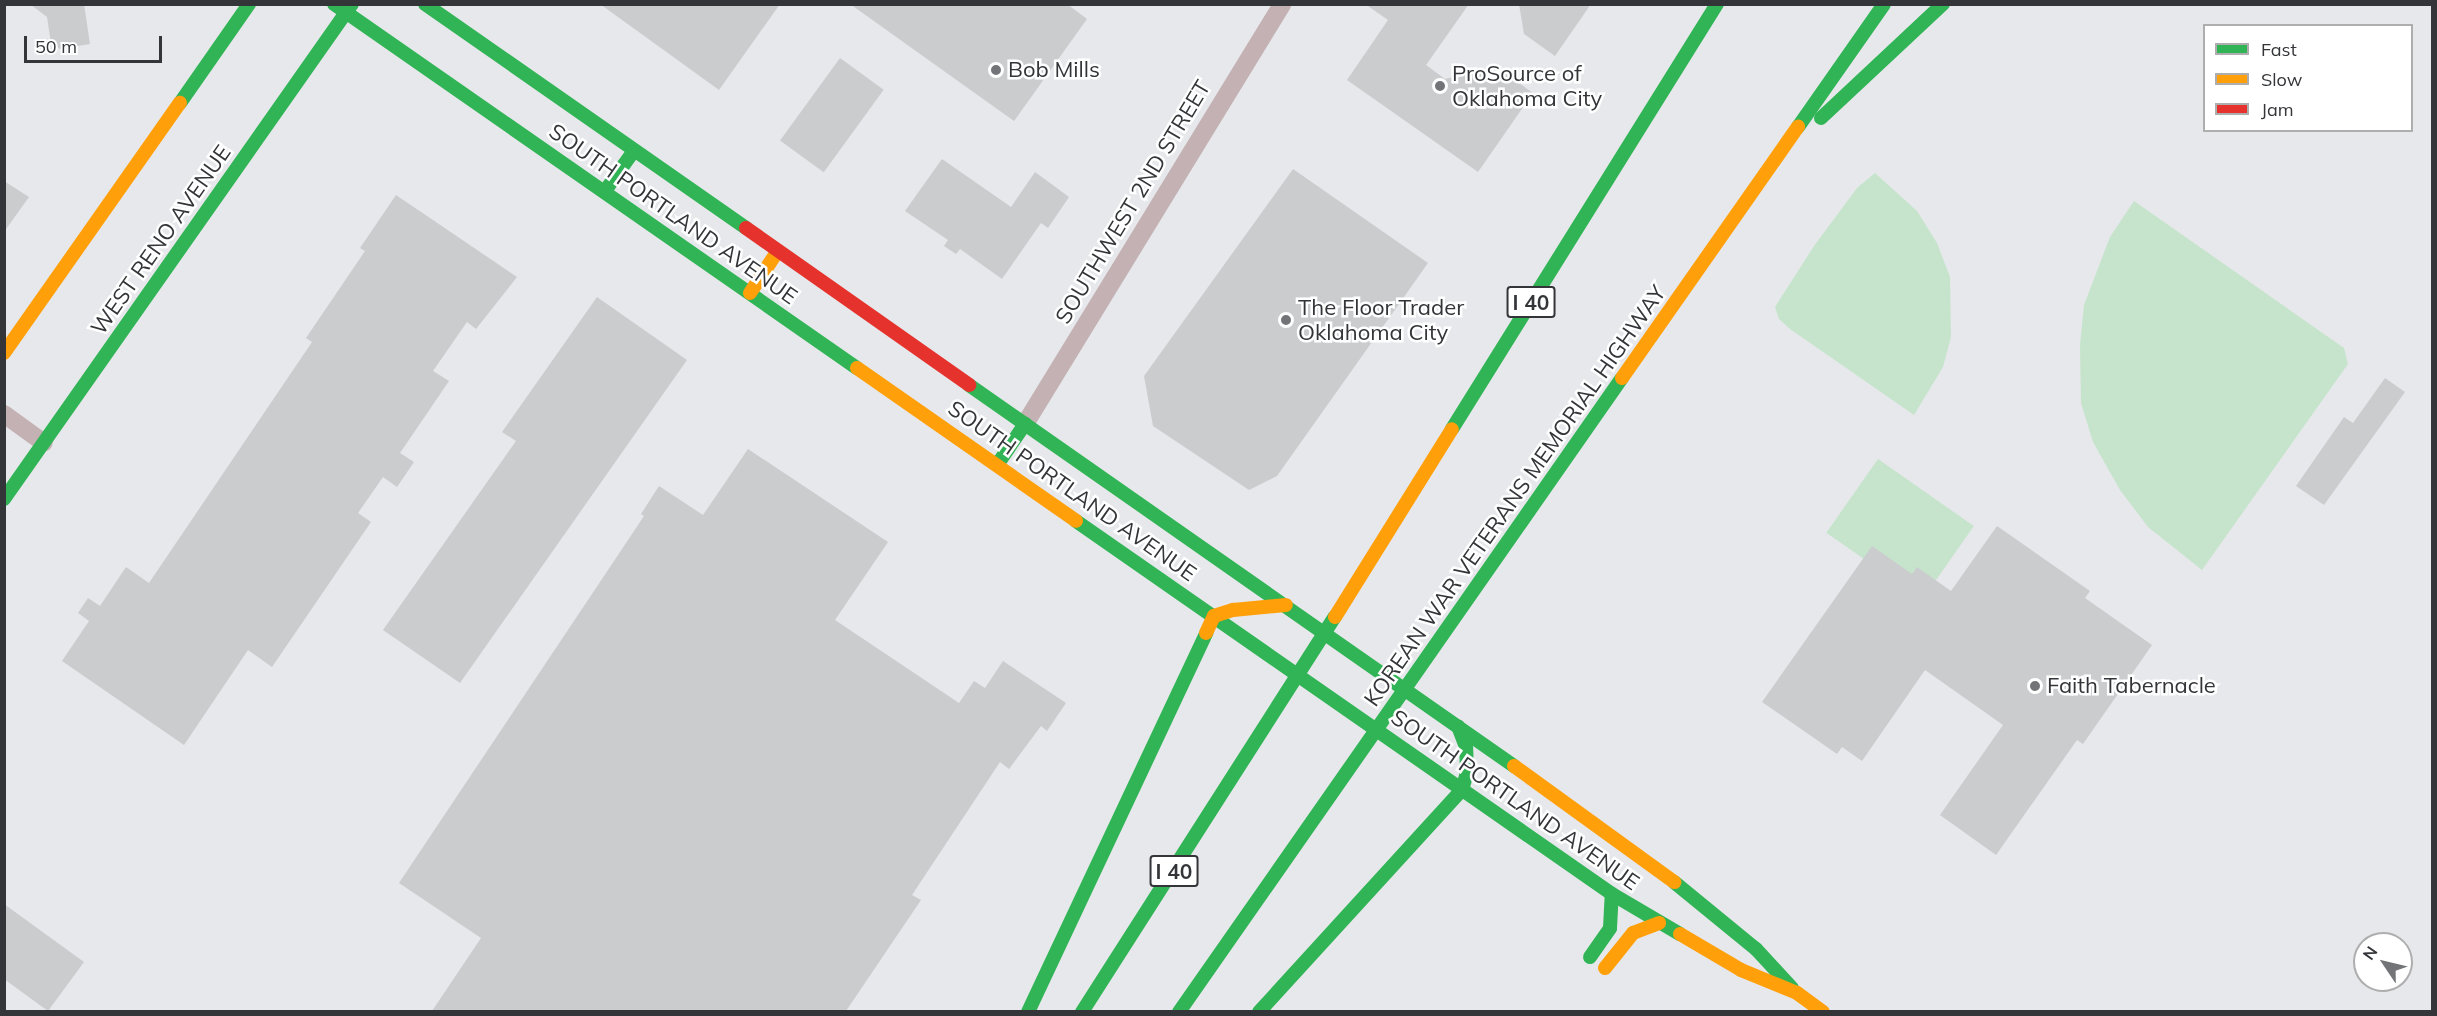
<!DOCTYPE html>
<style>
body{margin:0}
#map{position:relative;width:2437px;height:1016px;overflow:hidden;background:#e6e8eb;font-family:Mulish,sans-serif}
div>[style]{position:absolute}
.green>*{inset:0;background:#c6e4cb;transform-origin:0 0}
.building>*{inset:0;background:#caccce;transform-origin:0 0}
.street>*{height:18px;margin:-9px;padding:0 9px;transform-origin:9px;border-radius:9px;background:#c4b1b3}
.fast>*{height:14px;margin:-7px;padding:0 7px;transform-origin:7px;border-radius:7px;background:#30b455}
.slow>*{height:14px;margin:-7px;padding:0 7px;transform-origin:7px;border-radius:7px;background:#ff9f0a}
.jam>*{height:14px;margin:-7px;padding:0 7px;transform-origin:7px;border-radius:7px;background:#e5322d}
.dots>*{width:16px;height:16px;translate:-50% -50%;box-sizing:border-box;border:3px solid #fff;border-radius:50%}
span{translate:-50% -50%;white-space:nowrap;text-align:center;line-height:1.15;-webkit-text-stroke:5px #fff;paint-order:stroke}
.shield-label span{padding:2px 4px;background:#fff;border:2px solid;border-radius:4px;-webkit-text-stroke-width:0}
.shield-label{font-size:21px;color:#343538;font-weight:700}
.poi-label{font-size:22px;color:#343538}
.left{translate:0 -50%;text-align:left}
.street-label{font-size:22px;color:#343538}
.frame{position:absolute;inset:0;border:6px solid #343538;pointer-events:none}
.legend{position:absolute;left:2203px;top:24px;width:210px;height:108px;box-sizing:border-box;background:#fff;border:2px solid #aeaeaf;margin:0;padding:8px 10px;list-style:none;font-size:18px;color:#343538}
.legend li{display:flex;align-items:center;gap:12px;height:30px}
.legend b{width:30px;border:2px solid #aeaeaf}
.north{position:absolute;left:2353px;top:932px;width:60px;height:60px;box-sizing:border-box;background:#fff;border:2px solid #aeaeaf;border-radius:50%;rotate:305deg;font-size:16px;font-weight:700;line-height:24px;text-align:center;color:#343538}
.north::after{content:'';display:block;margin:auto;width:21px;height:27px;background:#727477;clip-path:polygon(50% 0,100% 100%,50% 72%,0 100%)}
.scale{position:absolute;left:24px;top:36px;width:138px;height:27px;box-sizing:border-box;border:3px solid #343538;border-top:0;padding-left:8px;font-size:18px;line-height:21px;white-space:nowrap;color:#343538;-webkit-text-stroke:4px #fff;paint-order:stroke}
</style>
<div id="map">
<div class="green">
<i style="clip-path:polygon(1875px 173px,1917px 211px,1937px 243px,1950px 277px,1951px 337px,1943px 367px,1914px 415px,1790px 329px,1779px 319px,1775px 307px,1814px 246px,1857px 188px)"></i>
<i style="clip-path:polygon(2134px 201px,2344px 348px,2348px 364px,2202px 570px,2148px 527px,2120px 490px,2093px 442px,2081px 403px,2080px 345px,2084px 305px,2110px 237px)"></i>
<i style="left:1878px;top:459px;width:117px;height:90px;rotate:35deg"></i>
</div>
<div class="building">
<i style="clip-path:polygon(30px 4px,84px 4px,90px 44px,60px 49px,51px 43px,47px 17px)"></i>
<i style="clip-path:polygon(600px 4px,780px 4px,719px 90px)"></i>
<i style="clip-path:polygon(850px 4px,1067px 4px,1087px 19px,1014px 121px)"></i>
<i style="clip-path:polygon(1365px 4px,1469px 4px,1426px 65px,1445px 79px,1496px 67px,1533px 93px,1478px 172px,1347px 80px,1388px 20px)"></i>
<i style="clip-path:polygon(1519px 4px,1591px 4px,1555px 56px,1524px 34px)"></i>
<i style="left:840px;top:58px;width:54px;height:102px;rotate:36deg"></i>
<i style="clip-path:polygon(942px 159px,1011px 207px,1035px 172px,1069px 197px,1048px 228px,1041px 223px,1002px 279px,960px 249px,956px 254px,944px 246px,948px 240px,905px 211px)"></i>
<i style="clip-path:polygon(1293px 169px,1428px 263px,1277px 476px,1249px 490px,1153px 426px,1144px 376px)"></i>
<i style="clip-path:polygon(4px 181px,29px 197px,4px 232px)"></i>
<i style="clip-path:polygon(396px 195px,517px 277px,476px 329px,467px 322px,433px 371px,449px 381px,400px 453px,414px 462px,397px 487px,383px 477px,358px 513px,371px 522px,272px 667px,248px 650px,184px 745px,62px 661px,89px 621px,78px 613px,88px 598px,100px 606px,126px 567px,149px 583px,312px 342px,306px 338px,365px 251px,360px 248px)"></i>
<i style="clip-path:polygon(597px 297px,687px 360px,460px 683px,383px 630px,516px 441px,502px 432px)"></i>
<i style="clip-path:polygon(2385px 378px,2405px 392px,2324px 505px,2296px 486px,2344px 417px,2353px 423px)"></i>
<i style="clip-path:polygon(748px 449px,888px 542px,835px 620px,959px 703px,974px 681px,985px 688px,1003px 661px,1066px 703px,1047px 731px,1041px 726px,1009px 769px,1000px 762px,912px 895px,921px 900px,846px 1011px,432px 1011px,481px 938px,399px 883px,644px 516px,641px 514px,659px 486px,703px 515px)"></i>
<i style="clip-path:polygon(1997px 526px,2090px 591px,2085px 598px,2152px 645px,2083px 744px,2077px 740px,1996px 855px,1940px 815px,2003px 725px,1925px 670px,1862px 761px,1842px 747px,1837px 754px,1762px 702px,1872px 546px,1912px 574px,1917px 567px,1951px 591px)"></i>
<i style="clip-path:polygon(4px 904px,84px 962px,48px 1011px,4px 979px)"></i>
</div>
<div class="street">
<i style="left:4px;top:414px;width:49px;rotate:35.9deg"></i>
<i style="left:1025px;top:424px;width:492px;rotate:-58.5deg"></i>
</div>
<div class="fast">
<i style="left:334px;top:4px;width:637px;rotate:34.84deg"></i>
<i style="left:425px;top:4px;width:391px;rotate:34.9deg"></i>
<i style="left:180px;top:103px;width:121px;rotate:-55.1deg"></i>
<i style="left:1821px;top:118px;width:167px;rotate:-43.1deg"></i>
<i style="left:1798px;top:127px;width:150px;rotate:-55deg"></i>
<i style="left:605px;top:191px;width:48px;rotate:-54.3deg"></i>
<i style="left:969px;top:385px;width:665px;rotate:34.96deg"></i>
<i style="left:1452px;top:429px;width:501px;rotate:-58.06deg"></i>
<i style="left:997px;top:465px;width:50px;rotate:-55.7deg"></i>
<i style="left:4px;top:499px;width:605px;rotate:-54.89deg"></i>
<i style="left:1076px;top:521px;width:653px;rotate:34.83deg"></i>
<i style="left:1612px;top:894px;width:79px;rotate:30.5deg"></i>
<i style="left:1674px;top:882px;width:106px;rotate:39.3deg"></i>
<i style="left:1756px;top:949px;width:53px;rotate:47.3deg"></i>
<i style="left:1590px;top:957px;width:35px;rotate:-55deg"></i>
<i style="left:1610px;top:928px;width:34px;rotate:-87deg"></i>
<i style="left:1028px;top:1012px;width:419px;rotate:-64.8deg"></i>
<i style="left:1082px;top:1012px;width:469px;rotate:-57.4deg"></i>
<i style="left:1179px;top:1012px;width:773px;rotate:-55.06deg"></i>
<i style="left:1259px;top:1012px;width:301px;rotate:-47.6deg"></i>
<i style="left:1462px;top:790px;width:19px;rotate:-74deg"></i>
<i style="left:1467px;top:772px;width:25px;rotate:-92deg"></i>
<i style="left:1466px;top:747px;width:22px;rotate:-111deg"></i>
</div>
<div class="slow">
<i style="left:750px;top:293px;width:49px;rotate:-56.6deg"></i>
<i style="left:4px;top:353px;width:306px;rotate:-54.9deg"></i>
<i style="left:857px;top:368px;width:267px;rotate:34.9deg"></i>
<i style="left:1622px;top:378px;width:307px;rotate:-55deg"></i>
<i style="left:1335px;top:617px;width:221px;rotate:-58.1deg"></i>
<i style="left:1206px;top:633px;width:19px;rotate:-65deg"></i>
<i style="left:1214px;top:616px;width:20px;rotate:-18deg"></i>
<i style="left:1233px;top:610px;width:53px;rotate:-5.4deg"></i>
<i style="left:1514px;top:766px;width:198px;rotate:35.9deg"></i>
<i style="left:1680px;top:934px;width:71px;rotate:30.5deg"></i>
<i style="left:1741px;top:970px;width:61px;rotate:22.3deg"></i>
<i style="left:1797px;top:993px;width:32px;rotate:36deg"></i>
<i style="left:1605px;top:968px;width:45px;rotate:-51.3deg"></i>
<i style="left:1633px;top:933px;width:28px;rotate:-21deg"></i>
</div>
<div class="jam">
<i style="left:746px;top:228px;width:273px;rotate:35.1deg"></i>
</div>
<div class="dots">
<i style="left:996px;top:70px;background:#727477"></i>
<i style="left:1440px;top:86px;background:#727477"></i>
<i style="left:1286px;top:320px;background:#727477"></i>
<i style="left:2035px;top:686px;background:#727477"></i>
</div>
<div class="shield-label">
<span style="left:1531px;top:302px">I 40</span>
<span style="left:1174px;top:871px">I 40</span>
</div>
<div class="poi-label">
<span class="left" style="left:1008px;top:70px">Bob Mills</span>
<span class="left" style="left:1452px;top:86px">ProSource of<br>Oklahoma City</span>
<span class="left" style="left:1298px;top:320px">The Floor Trader<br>Oklahoma City</span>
<span class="left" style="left:2047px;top:686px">Faith Tabernacle</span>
</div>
<div class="street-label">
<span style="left:1133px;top:202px;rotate:-59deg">SOUTHWEST 2ND STREET</span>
<span style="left:673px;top:214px;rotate:35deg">SOUTH PORTLAND AVENUE</span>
<span style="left:161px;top:240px;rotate:-55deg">WEST RENO AVENUE</span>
<span style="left:1072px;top:491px;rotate:35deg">SOUTH PORTLAND AVENUE</span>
<span style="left:1515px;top:496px;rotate:-55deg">KOREAN WAR VETERANS MEMORIAL HIGHWAY</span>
<span style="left:1515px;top:800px;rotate:35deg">SOUTH PORTLAND AVENUE</span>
</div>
<div class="frame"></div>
<ul class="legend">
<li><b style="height:8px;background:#30b455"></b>Fast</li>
<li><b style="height:8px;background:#ff9f0a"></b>Slow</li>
<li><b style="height:8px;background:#e5322d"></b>Jam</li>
</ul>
<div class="north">N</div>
<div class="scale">50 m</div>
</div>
